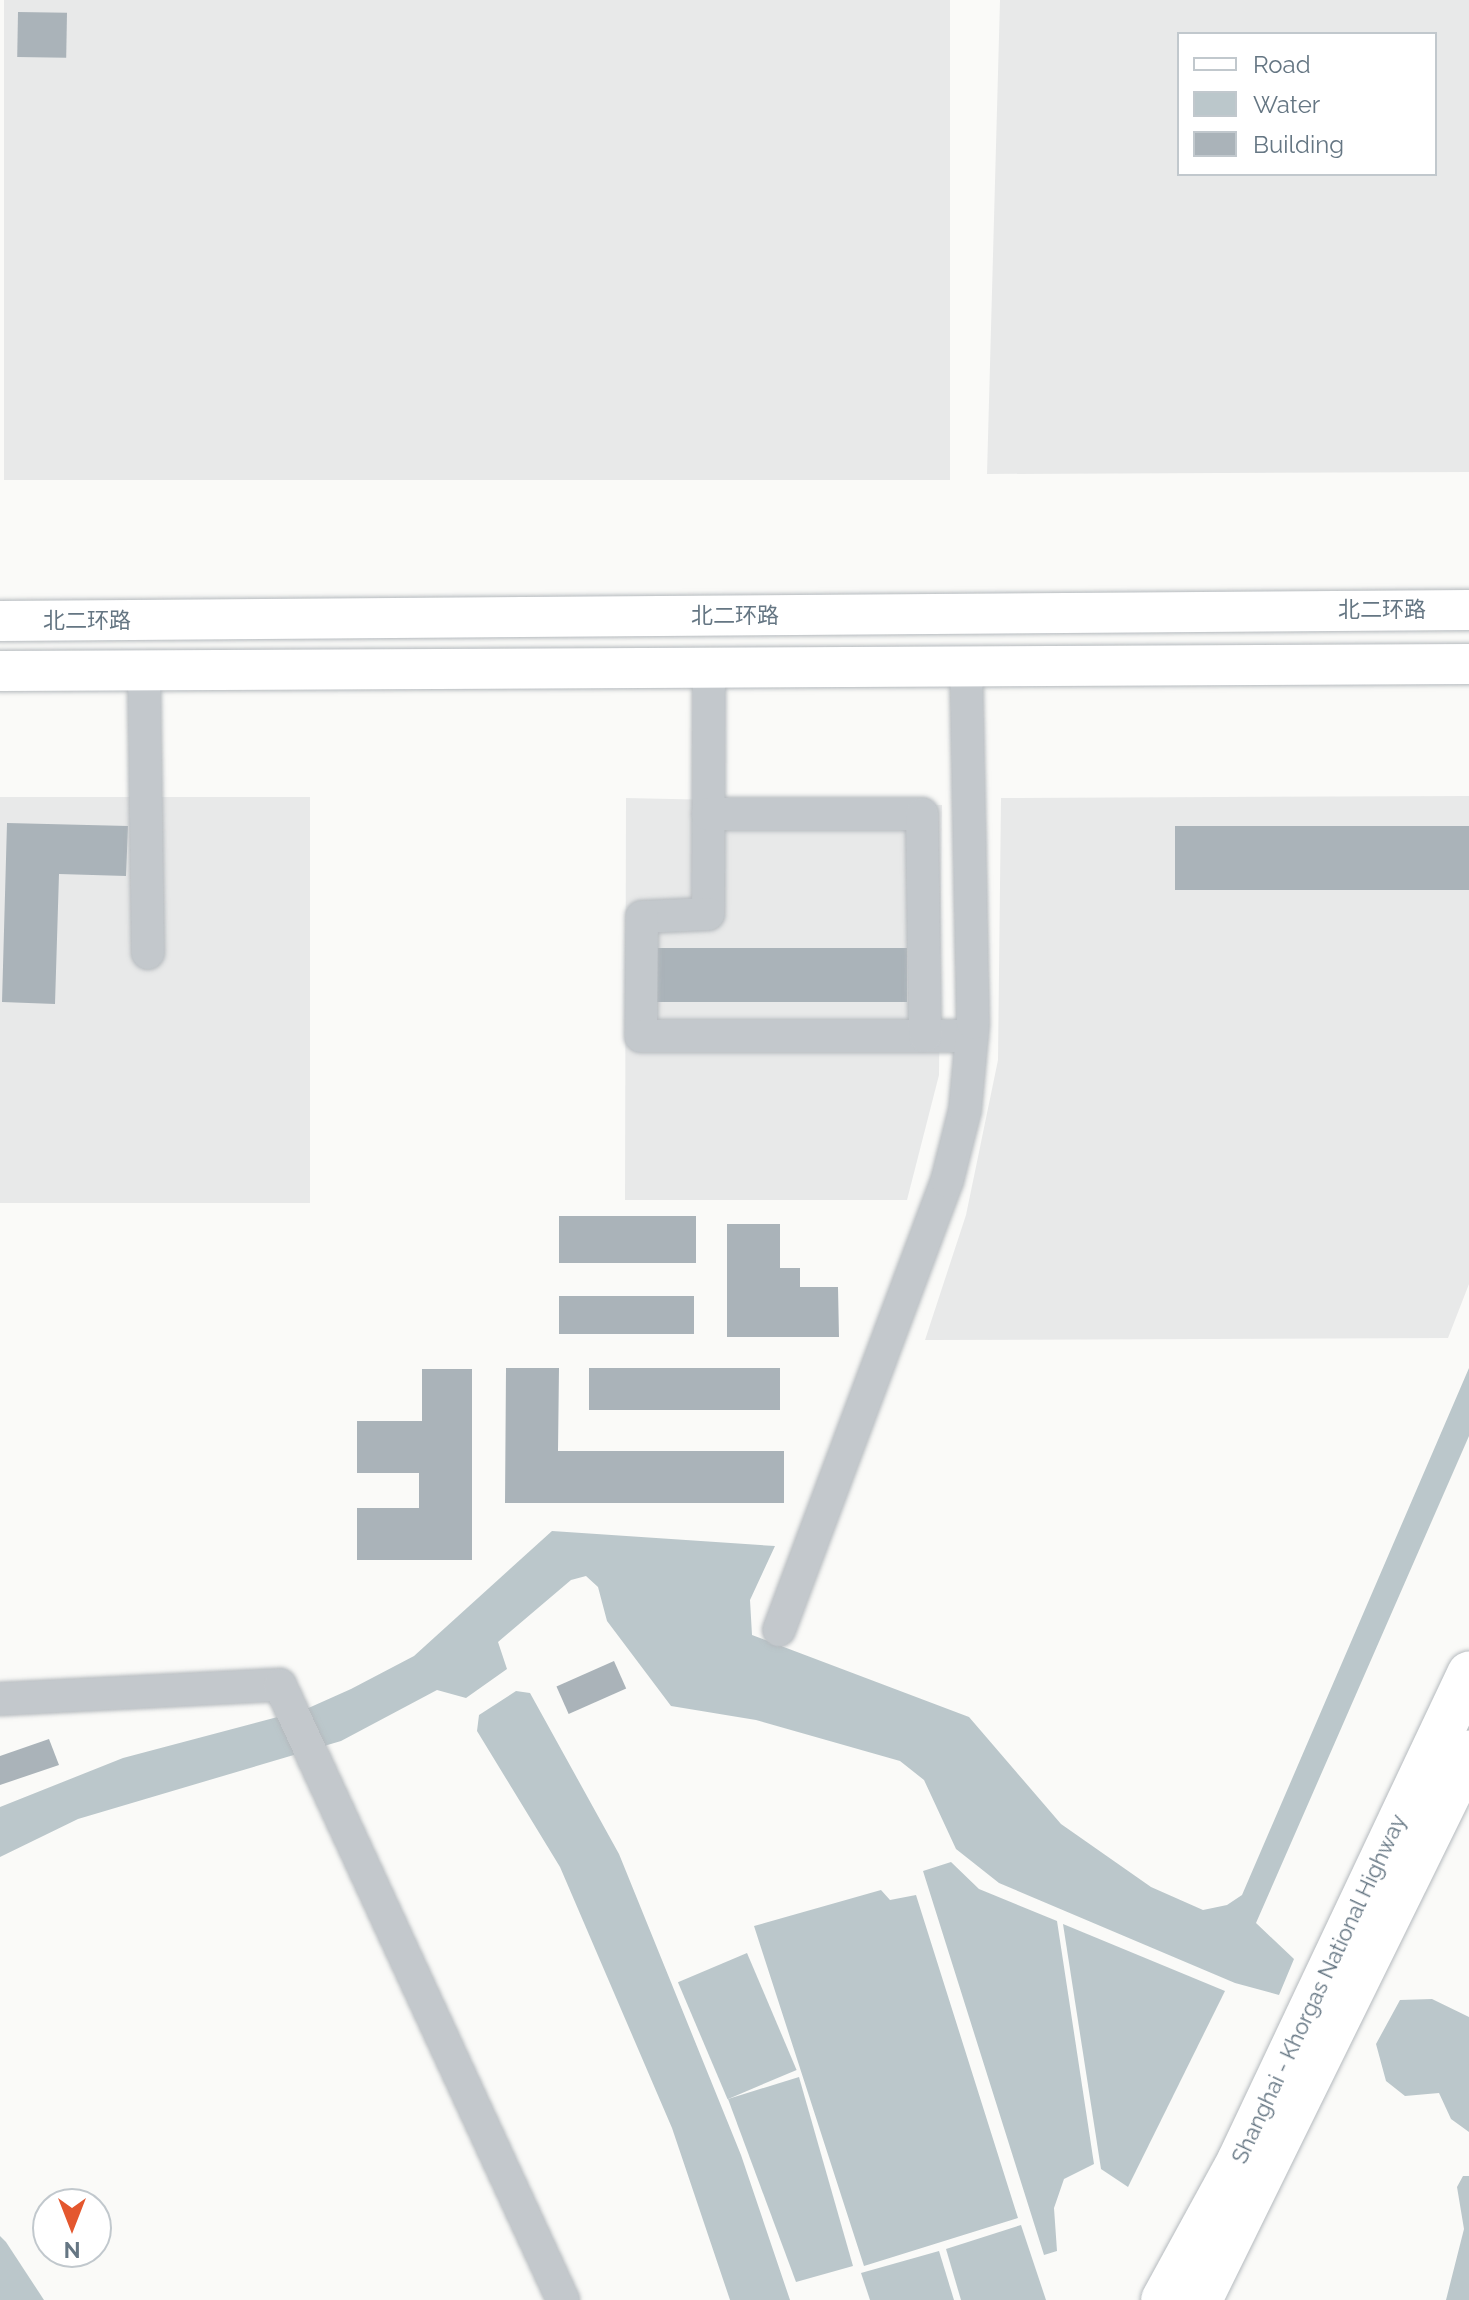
<!DOCTYPE html>
<meta charset="utf-8">
<style>
body{margin:0}
#map{position:relative;width:1469px;height:2300px;overflow:hidden;background:#fafaf8;font-family:Raleway,"Noto Sans SC",sans-serif}
div>[style]{position:absolute}
.built>*{inset:0;background:#e8e9e9;transform-origin:0 0}
.water>*{inset:0;background:#bbc7cb;transform-origin:0 0}
.building>*{inset:0;background:#aab3b9;transform-origin:0 0}
.roads{filter:drop-shadow(0 0 2px #b5babe) drop-shadow(0 0 2px #b5babe)}
.minor>*{height:32px;margin:-16px;padding:0 16px;transform-origin:16px;border-radius:16px;background:#c3c8cc}
.major>*{height:40px;margin:-20px;padding:0 20px;transform-origin:20px;border-radius:20px;background:#fff}
.highway>*{height:44px;margin:-22px;padding:0 22px;transform-origin:22px;border-radius:22px;background:#fff}
span{translate:-50% -50%;white-space:nowrap;text-align:center;line-height:1.15;-webkit-text-stroke:8px #fff;paint-order:stroke}
.street-label{font-size:22px;color:#657683}
.legend{position:absolute;left:1177px;top:32px;width:260px;height:144px;box-sizing:border-box;background:#fff;border:2px solid #c1c8cd;margin:0;padding:10px 14px;list-style:none;font-size:24px;color:#657683}
.legend li{display:flex;align-items:center;gap:16px;height:40px}
.legend b{width:40px;border:2px solid #c1c8cd}
.north{position:absolute;left:32px;top:2188px;width:80px;height:80px;box-sizing:border-box;background:#fff;border:2px solid #c1c8cd;border-radius:50%;rotate:180deg;font-size:22px;font-weight:700;line-height:32px;text-align:center;color:#657683}
.north::after{content:'';display:block;margin:auto;width:28px;height:36px;background:#e4572e;clip-path:polygon(50% 0,100% 100%,50% 72%,0 100%)}
</style>
<div id="map">
<div class="built">
<i style="left:4px;top:0;width:946px;height:480px"></i>
<i style="clip-path:polygon(evenodd,1000px 0,1469px 0,1469px 472px,987px 474px,1000px 0,1179px 34px,1435px 34px,1435px 174px,1179px 174px,1179px 34px)"></i>
<i style="clip-path:polygon(1469px 796px,1469px 1284px,1448px 1338px,925px 1340px,966px 1215px,998px 1060px,1001px 798px)"></i>
<i style="left:310px;top:797px;width:406px;height:310px;rotate:90deg"></i>
<i style="clip-path:polygon(626px 798px,942px 805px,939px 1075px,907px 1200px,625px 1200px)"></i>
</div>
<div class="water">
<i style="clip-path:polygon(1469px 1368px,1469px 1436px,1256px 1923px,1294px 1959px,1279px 1995px,1235px 1983px,999px 1883px,956px 1849px,924px 1780px,900px 1761px,756px 1720px,671px 1706px,607px 1621px,598px 1587px,586px 1576px,571px 1580px,498px 1642px,507px 1669px,466px 1698px,437px 1690px,341px 1741px,78px 1819px,0 1857px,0 1807px,123px 1758px,304px 1710px,351px 1689px,414px 1656px,552px 1531px,775px 1546px,750px 1600px,752px 1635px,969px 1717px,1061px 1824px,1151px 1887px,1203px 1910px,1227px 1905px,1242px 1895px)"></i>
<i style="clip-path:polygon(516px 1691px,530px 1693px,619px 1854px,741px 2155px,790px 2300px,730px 2300px,672px 2128px,560px 1867px,477px 1731px,479px 1715px)"></i>
<i style="clip-path:polygon(951px 1862px,979px 1889px,1057px 1921px,1094px 2164px,1064px 2179px,1054px 2208px,1057px 2251px,1044px 2255px,923px 1871px)"></i>
<i style="clip-path:polygon(881px 1890px,890px 1900px,916px 1895px,1018px 2218px,864px 2266px,754px 1926px)"></i>
<i style="clip-path:polygon(1063px 1924px,1225px 1991px,1128px 2187px,1101px 2169px)"></i>
<i style="left:747px;top:1953px;width:127px;height:75px;rotate:67deg"></i>
<i style="clip-path:polygon(1432px 1999px,1469px 2017px,1469px 2132px,1451px 2119px,1439px 2093px,1405px 2096px,1386px 2081px,1376px 2044px,1400px 2000px)"></i>
<i style="clip-path:polygon(799px 2077px,853px 2266px,796px 2282px,728px 2099px)"></i>
<i style="clip-path:polygon(1463px 2176px,1469px 2176px,1469px 2300px,1446px 2300px,1464px 2229px,1457px 2187px)"></i>
<i style="clip-path:polygon(1021px 2225px,1046px 2300px,961px 2300px,946px 2249px)"></i>
<i style="clip-path:polygon(0 2236px,6px 2242px,44px 2300px,0 2300px)"></i>
<i style="clip-path:polygon(939px 2251px,954px 2300px,870px 2300px,861px 2273px)"></i>
</div>
<div class="building">
<i style="left:18px;top:12px;width:49px;height:45px;rotate:1deg"></i>
<i style="clip-path:polygon(7px 823px,128px 826px,126px 876px,59px 874px,55px 1004px,2px 1002px)"></i>
<i style="left:1469px;top:826px;width:64px;height:294px;rotate:90deg"></i>
<i style="left:907px;top:948px;width:54px;height:250px;rotate:90deg"></i>
<i style="left:696px;top:1216px;width:47px;height:137px;rotate:90deg"></i>
<i style="clip-path:polygon(727px 1224px,780px 1224px,780px 1268px,800px 1268px,800px 1287px,838px 1287px,839px 1337px,727px 1337px)"></i>
<i style="left:559px;top:1296px;width:135px;height:38px"></i>
<i style="clip-path:polygon(506px 1368px,559px 1368px,558px 1451px,784px 1451px,784px 1503px,505px 1503px)"></i>
<i style="left:589px;top:1368px;width:191px;height:42px"></i>
<i style="clip-path:polygon(422px 1369px,472px 1369px,472px 1560px,357px 1560px,357px 1508px,419px 1508px,419px 1473px,357px 1473px,357px 1421px,422px 1421px)"></i>
<i style="left:614px;top:1661px;width:30px;height:63px;rotate:66deg"></i>
<i style="clip-path:polygon(49px 1739px,59px 1765px,0 1785px,0 1756px)"></i>
</div>
<div class="roads">
<div class="minor">
<i style="left:709px;top:668px;width:246px;rotate:90.2deg"></i>
<i style="left:708px;top:914px;width:66px;rotate:177.4deg"></i>
<i style="left:642px;top:917px;width:119px;rotate:90.5deg"></i>
<i style="left:641px;top:1036px;width:331px"></i>
<i style="left:144px;top:671px;width:282px;rotate:89.2deg"></i>
<i style="left:708px;top:814px;width:214px"></i>
<i style="left:922px;top:814px;width:222px;rotate:89.2deg"></i>
<i style="left:779px;top:1630px;width:479px;rotate:-69.5deg"></i>
<i style="left:947px;top:1181px;width:73px;rotate:-75.8deg"></i>
<i style="left:965px;top:1110px;width:87px;rotate:-84.7deg"></i>
<i style="left:973px;top:1023px;width:357px;rotate:-91.1deg"></i>
<i style="left:0;top:1699px;width:280px;rotate:-2.9deg"></i>
<i style="left:280px;top:1685px;width:677px;rotate:65.29deg"></i>
</div>
<div class="major">
<i style="left:0;top:621px;width:1469px;rotate:-0.43deg"></i>
<i style="left:0;top:671px;width:1469px;rotate:-0.27deg"></i>
</div>
<div class="highway">
<i style="left:1163px;top:2300px;width:158px;rotate:-61.3deg"></i>
<i style="left:1239px;top:2161px;width:539px;rotate:-64.72deg"></i>
<i style="left:1200px;top:2300px;width:610px;rotate:-63.81deg"></i>
</div>
</div>
<div class="street-label">
<span style="left:1382px;top:610px">北二环路</span>
<span style="left:735px;top:616px">北二环路</span>
<span style="left:87px;top:621px">北二环路</span>
<span style="left:1319px;top:1989px;rotate:-65deg">Shanghai - Khorgas National Highway</span>
</div>
<ul class="legend">
<li><b style="height:10px;background:#fff"></b>Road</li>
<li><b style="height:22px;background:#bbc7cb"></b>Water</li>
<li><b style="height:22px;background:#aab3b9"></b>Building</li>
</ul>
<div class="north">N</div>
</div>
